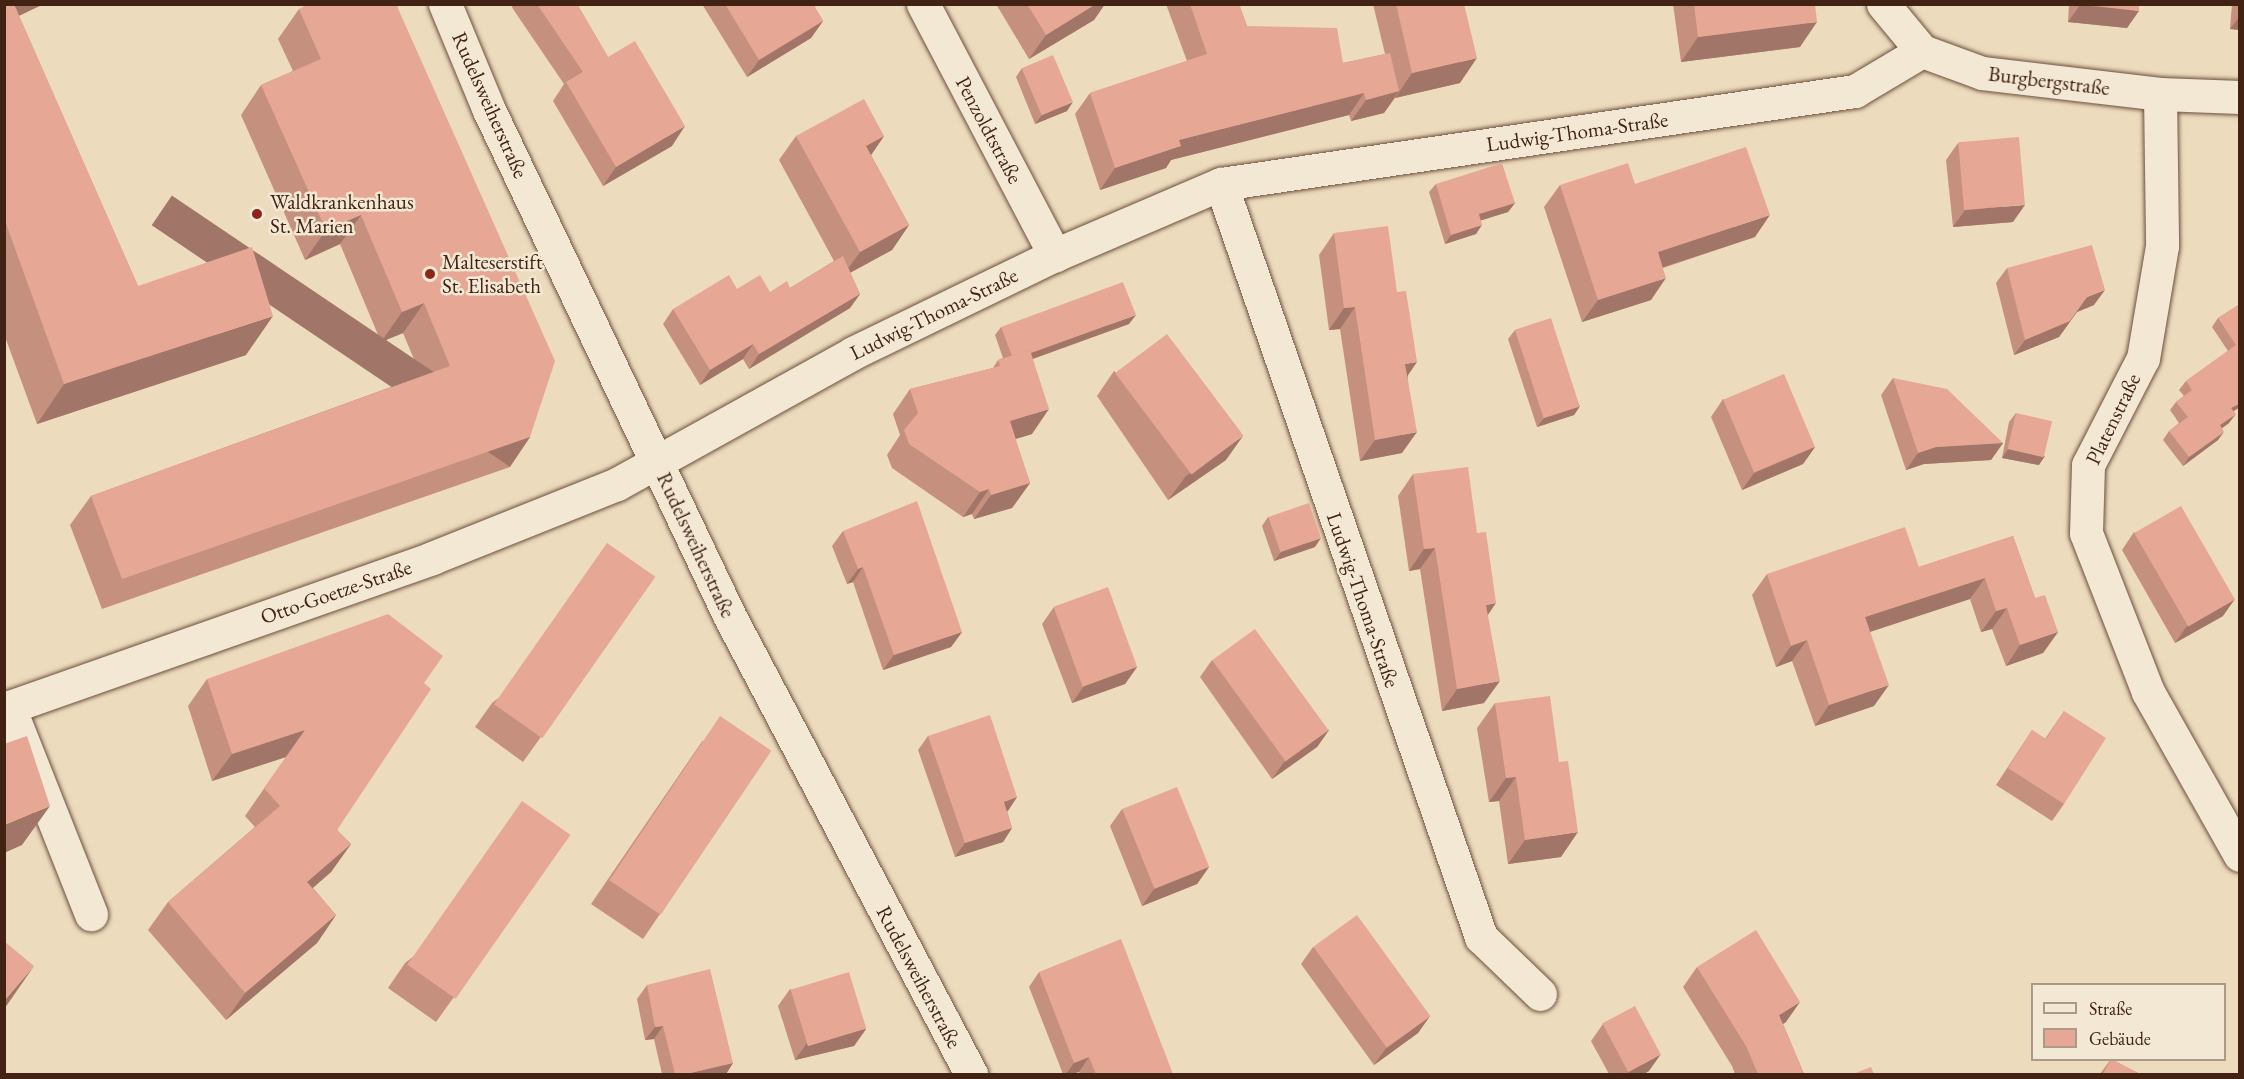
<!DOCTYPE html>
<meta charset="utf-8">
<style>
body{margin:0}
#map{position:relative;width:2244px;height:1079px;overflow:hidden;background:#eddbbd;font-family:"EB Garamond",serif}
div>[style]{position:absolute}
.roads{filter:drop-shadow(0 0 2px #6c503e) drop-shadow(0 0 2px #6c503e)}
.street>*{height:33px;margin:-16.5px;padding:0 16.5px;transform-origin:16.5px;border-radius:16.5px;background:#f3e8d4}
.wall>*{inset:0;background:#c6907f}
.shaded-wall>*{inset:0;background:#a17668;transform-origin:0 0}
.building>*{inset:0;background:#e6a894;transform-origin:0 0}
.dots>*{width:16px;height:16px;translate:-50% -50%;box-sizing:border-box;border:3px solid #f3e8d4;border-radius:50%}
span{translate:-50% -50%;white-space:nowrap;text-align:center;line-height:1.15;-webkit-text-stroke:5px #f3e8d4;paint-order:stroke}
.street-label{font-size:21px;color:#412213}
.poi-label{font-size:21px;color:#412213}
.left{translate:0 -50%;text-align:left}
.frame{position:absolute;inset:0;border:6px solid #412213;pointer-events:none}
.legend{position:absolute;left:2031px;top:983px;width:195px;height:78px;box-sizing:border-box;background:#f3e8d4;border:2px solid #ac9987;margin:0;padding:8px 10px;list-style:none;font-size:18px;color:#412213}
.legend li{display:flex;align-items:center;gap:12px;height:30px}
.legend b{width:30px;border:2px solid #ac9987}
</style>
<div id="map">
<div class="roads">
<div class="street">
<i style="left:445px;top:4px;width:113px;rotate:67.5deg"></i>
<i style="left:488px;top:108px;width:564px;rotate:64.57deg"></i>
<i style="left:730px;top:617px;width:517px;rotate:62.19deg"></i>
<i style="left:923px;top:4px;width:284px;rotate:62.3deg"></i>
<i style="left:1883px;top:4px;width:61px;rotate:50.3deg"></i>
<i style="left:1922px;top:51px;width:64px;rotate:20.1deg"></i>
<i style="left:1982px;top:73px;width:179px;rotate:6.7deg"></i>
<i style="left:2160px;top:94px;width:80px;rotate:2.1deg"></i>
<i style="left:2160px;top:94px;width:152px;rotate:89.2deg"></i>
<i style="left:2162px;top:246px;width:114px;rotate:99.6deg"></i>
<i style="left:2143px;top:358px;width:120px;rotate:117.2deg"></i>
<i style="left:2088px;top:465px;width:68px;rotate:91.7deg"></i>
<i style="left:2086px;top:533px;width:171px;rotate:68.7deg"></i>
<i style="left:2148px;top:692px;width:187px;rotate:60.6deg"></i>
<i style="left:1221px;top:184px;width:797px;rotate:70.95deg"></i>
<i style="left:1481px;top:937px;width:82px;rotate:44deg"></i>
<i style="left:9px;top:707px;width:223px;rotate:68.4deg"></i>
<i style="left:4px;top:709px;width:454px;rotate:-19.4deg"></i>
<i style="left:432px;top:558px;width:199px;rotate:-21.8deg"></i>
<i style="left:617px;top:484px;width:270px;rotate:-29deg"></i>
<i style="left:853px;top:353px;width:225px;rotate:-25.9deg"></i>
<i style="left:1055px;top:255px;width:181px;rotate:-23.2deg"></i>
<i style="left:1221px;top:184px;width:641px;rotate:-8.35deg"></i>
<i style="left:1855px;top:91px;width:78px;rotate:-30.8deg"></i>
</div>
</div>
<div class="wall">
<i style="clip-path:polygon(4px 4px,19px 16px,138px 286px,246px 355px,37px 424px,4px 334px)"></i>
<i style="clip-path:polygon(511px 4px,577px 4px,608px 57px,672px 146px,603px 186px,553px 101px,564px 84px,513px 9px)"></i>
<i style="clip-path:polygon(702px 4px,813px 4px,823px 21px,811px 38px,747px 77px)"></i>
<i style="clip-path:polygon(996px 4px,1105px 4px,1094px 20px,1029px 59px)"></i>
<i style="clip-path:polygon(1166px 4px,1239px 4px,1247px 26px,1343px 63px,1385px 54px,1373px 4px,1464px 4px,1460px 83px,1395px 98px,1384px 113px,1351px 121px,1349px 115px,1171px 160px,1166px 168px,1100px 190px,1075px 114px,1090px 93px,1187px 61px)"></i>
<i style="clip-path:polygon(1673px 4px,1815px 4px,1800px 47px,1681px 62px)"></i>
<i style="clip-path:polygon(2069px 4px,2139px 4px,2127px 28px,2068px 22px)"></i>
<i style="clip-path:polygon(2232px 4px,2240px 4px,2240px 30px,2230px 29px)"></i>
<i style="clip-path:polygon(397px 6px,530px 437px,510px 467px,102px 609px,70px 525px,91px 496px,421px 376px,403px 333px,381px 342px,340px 244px,305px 260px,241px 115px,261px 85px,293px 71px,278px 39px,299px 9px)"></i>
<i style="clip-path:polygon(1022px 68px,1067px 111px,1035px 124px,1016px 77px)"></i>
<i style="clip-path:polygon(796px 136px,884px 136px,871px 155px,909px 225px,892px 250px,850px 273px,860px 294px,850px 308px,749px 369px,743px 359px,700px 385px,663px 324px,673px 309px,737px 289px,770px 292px,790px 288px,834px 261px,779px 160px)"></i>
<i style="clip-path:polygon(1958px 143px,2013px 222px,1953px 227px,1946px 160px)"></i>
<i style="clip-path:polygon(1436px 184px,1515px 203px,1508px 212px,1481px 220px,1476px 234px,1445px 244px,1429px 192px)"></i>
<i style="clip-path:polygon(1635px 184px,1755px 237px,1663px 268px,1651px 300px,1582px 322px,1544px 207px,1560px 185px)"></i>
<i style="clip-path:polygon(1334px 233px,1397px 292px,1408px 376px,1402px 453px,1360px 461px,1340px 329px,1329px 330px,1319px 255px)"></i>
<i style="clip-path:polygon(2007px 268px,2094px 305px,2077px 312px,2059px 337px,2014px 355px,1996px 283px)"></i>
<i style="clip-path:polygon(2240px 304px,2234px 411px,2229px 423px,2222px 428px,2218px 440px,2183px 466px,2163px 440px,2169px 431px,2179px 423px,2170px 410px,2176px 402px,2184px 396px,2179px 390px,2186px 381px,2228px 351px,2212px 327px,2218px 318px)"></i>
<i style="clip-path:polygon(1129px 324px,1033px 359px,1032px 434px,1015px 439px,1030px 483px,1012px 508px,974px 519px,972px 514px,963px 517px,892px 468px,887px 455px,900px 435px,893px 414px,910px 389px,993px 368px,998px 360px,1003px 358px,995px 335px,1001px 327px)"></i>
<i style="clip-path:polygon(1515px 330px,1580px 406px,1574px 415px,1537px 427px,1508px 339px)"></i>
<i style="clip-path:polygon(1114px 371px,1226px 460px,1168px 500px,1097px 396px)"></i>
<i style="clip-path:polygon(1893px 378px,2003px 443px,1991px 460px,1924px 464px,1906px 470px,1881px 395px)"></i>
<i style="clip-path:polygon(1723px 399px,1815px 447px,1803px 464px,1742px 490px,1711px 417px)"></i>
<i style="clip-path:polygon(2016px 413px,2039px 465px,2002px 458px,2009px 422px)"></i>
<i style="clip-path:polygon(1413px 474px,1488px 615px,1484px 703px,1442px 711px,1420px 569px,1409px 571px,1398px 496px)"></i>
<i style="clip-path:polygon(1268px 517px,1315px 547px,1274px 561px,1262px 526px)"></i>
<i style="clip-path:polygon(843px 531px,962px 632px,951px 647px,883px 670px,853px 582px,847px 584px,832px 546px)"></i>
<i style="clip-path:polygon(2134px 532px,2223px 616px,2175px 643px,2122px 550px)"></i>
<i style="clip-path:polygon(2013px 536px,2035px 598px,2058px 632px,2043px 653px,2006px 666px,1992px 629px,1981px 632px,1970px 599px,1870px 632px,1874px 706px,1815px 726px,1792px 661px,1776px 667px,1752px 595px,1767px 574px,1919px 567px)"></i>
<i style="clip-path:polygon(655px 577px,523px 762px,475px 727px,492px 703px)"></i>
<i style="clip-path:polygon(1054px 607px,1137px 667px,1125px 684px,1072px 703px,1042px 624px)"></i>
<i style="clip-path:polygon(1212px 660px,1329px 730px,1317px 747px,1272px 779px,1200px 677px)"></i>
<i style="clip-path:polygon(207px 679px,424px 683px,337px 830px,351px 844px,331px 872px,313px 888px,336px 915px,317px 943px,226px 1020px,148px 930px,168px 902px,255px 827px,245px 816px,286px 757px,212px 781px,188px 706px)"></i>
<i style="clip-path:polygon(1495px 703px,1561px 857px,1508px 864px,1499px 801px,1489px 802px,1477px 728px)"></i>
<i style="clip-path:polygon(2064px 711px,2064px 804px,2052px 821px,1996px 785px,2032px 730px,2045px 739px)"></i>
<i style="clip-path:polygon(928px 736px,1017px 797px,1007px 811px,1012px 828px,1003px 842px,955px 857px,918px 750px)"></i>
<i style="clip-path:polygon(703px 740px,660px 914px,643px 939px,591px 904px)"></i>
<i style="clip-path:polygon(1122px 809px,1209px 867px,1197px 884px,1142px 906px,1110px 826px)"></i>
<i style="clip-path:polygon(570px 835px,436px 1022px,388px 988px,405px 963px)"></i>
<i style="clip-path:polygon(1313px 947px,1430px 1016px,1418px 1033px,1374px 1065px,1301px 964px)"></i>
<i style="clip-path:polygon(1697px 967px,1786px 1022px,1783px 1024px,1804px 1074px,1735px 1074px,1732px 1066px,1683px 987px)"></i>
<i style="clip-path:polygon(1039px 972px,1173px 1074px,1080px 1074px,1079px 1072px,1071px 1074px,1063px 1074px,1029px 987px)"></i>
<i style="clip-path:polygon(647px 985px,733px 1063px,726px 1074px,662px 1074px,654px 1039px,645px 1040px,637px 999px)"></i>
<i style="clip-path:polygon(790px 989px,866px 1029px,854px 1046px,795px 1060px,778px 1006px)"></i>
<i style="clip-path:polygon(1603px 1024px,1649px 1071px,1644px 1074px,1606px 1074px,1609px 1074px,1591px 1041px)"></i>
<i style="clip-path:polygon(2111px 1059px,2140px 1074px,2100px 1074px)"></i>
</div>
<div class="shaded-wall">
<i style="clip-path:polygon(4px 4px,44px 4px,4px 23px)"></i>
<i style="clip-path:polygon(1096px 4px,1105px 4px,1094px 20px,1029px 59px,1046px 35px)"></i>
<i style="clip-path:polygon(2080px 5px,2139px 11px,2127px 28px,2068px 22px)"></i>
<i style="clip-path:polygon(2240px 16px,2240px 30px,2230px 29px)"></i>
<i style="clip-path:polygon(823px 21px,811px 38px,747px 77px,759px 60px)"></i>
<i style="clip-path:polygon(1817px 22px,1800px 47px,1681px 62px,1698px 37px)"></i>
<i style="clip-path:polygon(1477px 58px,1460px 83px,1395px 98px,1412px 73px)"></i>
<i style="clip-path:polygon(1399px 91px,1384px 113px,1351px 121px,1366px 100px)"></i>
<i style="clip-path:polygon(1364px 93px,1349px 115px,1171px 160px,1166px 168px,1100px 190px,1115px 168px,1179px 140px)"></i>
<i style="clip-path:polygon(1073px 102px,1067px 111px,1035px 124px,1042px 115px)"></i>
<i style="clip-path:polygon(685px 126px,672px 146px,603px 186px,616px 167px)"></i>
<i style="clip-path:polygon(884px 136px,867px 161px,866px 146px)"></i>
<i style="clip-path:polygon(1515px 203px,1508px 212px,1473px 223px,1479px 214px)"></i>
<i style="clip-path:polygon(2025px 205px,2013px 222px,1953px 227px,1965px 210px)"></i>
<i style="clip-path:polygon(361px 215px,340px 244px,305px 260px,326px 230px)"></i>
<i style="clip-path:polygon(1770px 215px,1755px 237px,1642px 274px,1658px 252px)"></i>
<i style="clip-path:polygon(909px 225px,892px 250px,842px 277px,860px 252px)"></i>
<i style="clip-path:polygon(1482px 225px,1476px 234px,1445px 244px,1451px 235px)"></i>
<i style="clip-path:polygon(1666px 278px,1651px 300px,1582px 322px,1598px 300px)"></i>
<i style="clip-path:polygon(2105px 290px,2094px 305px,2077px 312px,2059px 337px,2014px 355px,2025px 340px,2087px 297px)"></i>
<i style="clip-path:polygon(860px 294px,850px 308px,749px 369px,759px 354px)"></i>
<i style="clip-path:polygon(424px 303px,403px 333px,381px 342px,402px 312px)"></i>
<i style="clip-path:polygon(1355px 307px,1340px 329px,1329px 330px,1344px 308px)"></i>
<i style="clip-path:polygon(1136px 315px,1129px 324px,1007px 368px,1013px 359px)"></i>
<i style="clip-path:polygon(273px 316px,246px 355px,37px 424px,64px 384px)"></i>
<i style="clip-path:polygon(753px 344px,743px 359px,700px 385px,710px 370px)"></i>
<i style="clip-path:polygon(1417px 362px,1402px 384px,1405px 364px)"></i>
<i style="clip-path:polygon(2240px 403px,2240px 407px,2225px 417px,2231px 408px)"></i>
<i style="clip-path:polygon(1580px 406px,1574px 415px,1537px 427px,1544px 418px)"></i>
<i style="clip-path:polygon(1049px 409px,1032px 434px,993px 446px,1010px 421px)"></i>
<i style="clip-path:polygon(2236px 414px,2229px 423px,2214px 434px,2220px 425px)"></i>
<i style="clip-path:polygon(1417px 432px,1402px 453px,1360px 461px,1375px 440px)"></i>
<i style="clip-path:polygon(2224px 432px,2218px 440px,2183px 466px,2189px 457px)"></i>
<i style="clip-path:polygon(1243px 436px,1226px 460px,1168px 500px,1186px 476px)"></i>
<i style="left:530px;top:437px;width:36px;height:432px;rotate:124deg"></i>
<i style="clip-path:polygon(2003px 443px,1991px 460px,1924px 464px,1906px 470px,1918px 453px,1936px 447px)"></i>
<i style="clip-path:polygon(1815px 447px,1803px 464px,1742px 490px,1754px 473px)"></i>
<i style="clip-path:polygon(2008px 449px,2045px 456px,2039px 465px,2002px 458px)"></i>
<i style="clip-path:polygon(1030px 483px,1012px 508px,974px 519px,991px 495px)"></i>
<i style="clip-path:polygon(989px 489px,972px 514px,963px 517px,980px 492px)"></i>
<i style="clip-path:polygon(1321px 538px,1315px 547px,1274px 561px,1281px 552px)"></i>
<i style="clip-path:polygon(1435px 548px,1420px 569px,1409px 571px,1424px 549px)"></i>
<i style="clip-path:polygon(863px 567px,853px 582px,847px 584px,858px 569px)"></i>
<i style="clip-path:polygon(1985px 578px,1970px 599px,1851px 638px,1865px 617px)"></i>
<i style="clip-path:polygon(2235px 599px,2223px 616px,2175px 643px,2187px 626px)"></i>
<i style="clip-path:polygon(1496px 603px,1481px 625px,1486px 605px)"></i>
<i style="clip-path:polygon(2007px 608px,1992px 629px,1981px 632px,1996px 611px)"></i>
<i style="clip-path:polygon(962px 632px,951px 647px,883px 670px,894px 655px)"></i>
<i style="clip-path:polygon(2058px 632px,2043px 653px,2006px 666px,2020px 645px)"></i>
<i style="clip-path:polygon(1807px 640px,1792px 661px,1776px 667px,1791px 646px)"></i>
<i style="clip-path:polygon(1137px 667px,1125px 684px,1072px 703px,1084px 686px)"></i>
<i style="clip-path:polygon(1500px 681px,1484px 703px,1442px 711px,1457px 689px)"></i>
<i style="clip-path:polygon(1889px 685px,1874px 706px,1815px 726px,1829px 705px)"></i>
<i style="clip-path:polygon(305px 730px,286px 757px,212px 781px,232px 754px)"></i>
<i style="clip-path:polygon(1329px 730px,1317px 747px,1272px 779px,1284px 762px)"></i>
<i style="clip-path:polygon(1516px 777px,1499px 801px,1489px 802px,1506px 778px)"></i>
<i style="clip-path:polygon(1017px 797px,1008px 811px,994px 816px,1004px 802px)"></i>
<i style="clip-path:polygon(50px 806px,22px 845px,4px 853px,4px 825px)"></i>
<i style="clip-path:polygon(1012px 828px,1003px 842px,955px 857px,965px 843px)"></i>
<i style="clip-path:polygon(1578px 832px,1561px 857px,1508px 864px,1525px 840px)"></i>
<i style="clip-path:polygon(351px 844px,331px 872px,288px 909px,307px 882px)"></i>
<i style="clip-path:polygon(1209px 867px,1197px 884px,1142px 906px,1154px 889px)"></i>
<i style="clip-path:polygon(336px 915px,317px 943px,226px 1020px,245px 993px)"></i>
<i style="clip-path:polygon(34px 966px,7px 1005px,4px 1008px,4px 1001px)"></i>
<i style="clip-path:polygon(1800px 1002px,1786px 1022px,1765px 1035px,1779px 1015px)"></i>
<i style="clip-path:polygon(1430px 1016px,1418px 1033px,1374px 1065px,1386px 1048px)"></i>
<i style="clip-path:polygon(663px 1026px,654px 1039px,645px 1040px,655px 1027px)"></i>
<i style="clip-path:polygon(866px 1029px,854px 1046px,795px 1060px,807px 1043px)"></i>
<i style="clip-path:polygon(1661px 1054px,1649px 1071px,1644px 1074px,1627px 1074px,1629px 1072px)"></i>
<i style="clip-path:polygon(1089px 1057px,1079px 1072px,1071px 1074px,1066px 1074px,1074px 1063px)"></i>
<i style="clip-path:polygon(733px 1063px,726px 1074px,686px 1074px)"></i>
</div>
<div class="building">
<i style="clip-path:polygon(4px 4px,14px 4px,138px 286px,252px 247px,273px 316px,64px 384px,4px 218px)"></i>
<i style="clip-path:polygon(309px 4px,396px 4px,555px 361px,530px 437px,122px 579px,91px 496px,450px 366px,424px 303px,402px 312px,361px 215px,326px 230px,261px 85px,321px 59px,299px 9px)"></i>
<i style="clip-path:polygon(537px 4px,577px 4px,608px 57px,635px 41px,685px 126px,616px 167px,566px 82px,583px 72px)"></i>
<i style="clip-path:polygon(725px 4px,813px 4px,823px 21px,759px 60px)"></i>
<i style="clip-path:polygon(1027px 4px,1096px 4px,1046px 35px)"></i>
<i style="clip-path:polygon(1190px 4px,1239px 4px,1247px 26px,1337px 28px,1343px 63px,1390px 53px,1399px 91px,1366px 100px,1364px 93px,1179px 140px,1181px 146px,1115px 168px,1090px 93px,1207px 54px)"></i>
<i style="clip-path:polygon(1396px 4px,1464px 4px,1477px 58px,1412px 73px)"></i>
<i style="clip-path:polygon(1694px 4px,1815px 4px,1817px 22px,1698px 37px)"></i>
<i style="clip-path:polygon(2080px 4px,2139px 4px,2139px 11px)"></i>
<i style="left:1053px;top:55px;width:51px;height:34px;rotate:67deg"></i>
<i style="clip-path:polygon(864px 99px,884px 136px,866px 146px,909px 225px,860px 252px,796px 136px)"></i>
<i style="left:2019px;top:137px;width:68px;height:61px;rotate:85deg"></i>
<i style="clip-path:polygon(1746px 147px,1770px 215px,1658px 252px,1666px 278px,1598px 300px,1560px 185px,1628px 163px,1635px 184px)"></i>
<i style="clip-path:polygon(1502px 163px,1515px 203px,1479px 214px,1482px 225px,1451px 235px,1436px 184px)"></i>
<i style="clip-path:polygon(1388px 226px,1397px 292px,1406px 291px,1417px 362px,1405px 364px,1417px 432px,1375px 440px,1355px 307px,1344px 308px,1334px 233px)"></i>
<i style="clip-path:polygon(2092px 245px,2105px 290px,2087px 297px,2070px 321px,2025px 340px,2007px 268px)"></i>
<i style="clip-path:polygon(843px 256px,860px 294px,759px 354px,753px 344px,710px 370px,673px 309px,729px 275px,737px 289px,760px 275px,770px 292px,787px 281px,790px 288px)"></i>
<i style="clip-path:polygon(1123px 282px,1136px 315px,1031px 353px,1030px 350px,1012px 356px,1001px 327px)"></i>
<i style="clip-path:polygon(2240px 304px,2240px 403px,2231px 408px,2236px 414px,2220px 425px,2224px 432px,2189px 457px,2169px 431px,2188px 417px,2176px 402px,2192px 390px,2186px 381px,2236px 345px,2218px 318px)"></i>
<i style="left:1551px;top:318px;width:93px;height:38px;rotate:72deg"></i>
<i style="left:1167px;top:334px;width:127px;height:65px;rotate:53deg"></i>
<i style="clip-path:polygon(1030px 350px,1049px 409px,1010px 421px,1030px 483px,991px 495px,989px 489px,980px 492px,909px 444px,904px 430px,918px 413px,910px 389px,1000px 366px,998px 360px)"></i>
<i style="left:1784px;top:374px;width:79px;height:66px;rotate:67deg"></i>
<i style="clip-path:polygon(1893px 378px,1947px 389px,2003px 443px,1936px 447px,1918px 453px)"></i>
<i style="left:2016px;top:413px;width:37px;height:37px;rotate:13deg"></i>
<i style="clip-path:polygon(1468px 467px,1477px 533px,1486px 532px,1496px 603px,1486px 605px,1500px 681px,1457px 689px,1435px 548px,1424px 549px,1413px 474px)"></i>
<i style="clip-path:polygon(917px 501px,962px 632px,894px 655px,863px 567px,858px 569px,843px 531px)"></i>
<i style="left:1309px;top:503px;width:37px;height:43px;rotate:71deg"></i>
<i style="left:2181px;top:506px;width:108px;height:54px;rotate:60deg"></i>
<i style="clip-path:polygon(1905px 527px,1919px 567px,2013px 536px,2035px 598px,2045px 595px,2058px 632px,2020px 645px,2007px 608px,1996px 611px,1985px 578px,1865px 617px,1889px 685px,1829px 705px,1807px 640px,1791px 646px,1767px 574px)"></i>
<i style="left:607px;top:543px;width:59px;height:197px;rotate:35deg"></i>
<i style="left:1108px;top:587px;width:85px;height:58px;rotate:70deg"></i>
<i style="clip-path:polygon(388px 614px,443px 656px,424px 683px,431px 689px,337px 830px,351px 844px,307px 882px,336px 915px,245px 993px,168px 902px,280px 806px,264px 788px,305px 730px,232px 754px,207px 679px)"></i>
<i style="left:1255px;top:629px;width:125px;height:53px;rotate:54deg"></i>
<i style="clip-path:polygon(1550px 696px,1559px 762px,1568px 761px,1578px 832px,1525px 840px,1516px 777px,1506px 778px,1495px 703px)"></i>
<i style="clip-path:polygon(2064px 711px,2106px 738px,2064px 804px,2008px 768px,2032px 730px,2046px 739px)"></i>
<i style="clip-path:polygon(990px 715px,1017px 797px,1004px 802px,1012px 828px,965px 843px,928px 736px)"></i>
<i style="left:720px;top:716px;width:62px;height:198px;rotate:34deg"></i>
<i style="clip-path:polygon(27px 736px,50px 806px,4px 825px,4px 744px)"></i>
<i style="left:1177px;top:787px;width:86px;height:59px;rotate:68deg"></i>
<i style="left:522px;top:801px;width:59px;height:200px;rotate:35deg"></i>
<i style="left:1357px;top:915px;width:125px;height:54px;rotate:54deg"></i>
<i style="clip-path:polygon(1756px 930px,1800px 1002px,1779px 1015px,1804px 1074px,1758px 1074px,1746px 1046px,1697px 967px)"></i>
<i style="clip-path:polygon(1121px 939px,1173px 1074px,1096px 1074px,1089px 1057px,1074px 1063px,1039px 972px)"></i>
<i style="clip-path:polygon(4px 941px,34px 966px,4px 1001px)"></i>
<i style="clip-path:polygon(710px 969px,733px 1063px,686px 1074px,675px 1074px,663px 1026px,655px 1027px,647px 985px)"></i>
<i style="left:849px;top:972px;width:59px;height:61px;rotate:73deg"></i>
<i style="left:1635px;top:1006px;width:55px;height:37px;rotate:62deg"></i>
<i style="clip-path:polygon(2111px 1059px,2140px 1074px,2103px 1074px)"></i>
<i style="clip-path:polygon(1871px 1067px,1874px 1074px,1853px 1074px)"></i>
</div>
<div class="dots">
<i style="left:257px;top:214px;background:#8f2418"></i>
<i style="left:430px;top:274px;background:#8f2418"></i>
</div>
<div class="street-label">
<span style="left:2049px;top:81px;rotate:7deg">Burgbergstraße</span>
<span style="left:490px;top:105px;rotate:66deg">Rudelsweiherstraße</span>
<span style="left:989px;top:130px;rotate:62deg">Penzoldtstraße</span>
<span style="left:1577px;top:132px;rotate:-8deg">Ludwig-Thoma-Straße</span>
<span style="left:934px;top:314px;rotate:-26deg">Ludwig-Thoma-Straße</span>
<span style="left:2113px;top:419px;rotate:-64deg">Platenstraße</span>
<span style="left:696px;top:545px;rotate:65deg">Rudelsweiherstraße</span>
<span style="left:336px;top:592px;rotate:-19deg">Otto-Goetze-Straße</span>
<span style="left:1363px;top:600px;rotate:71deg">Ludwig-Thoma-Straße</span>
<span style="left:919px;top:977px;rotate:62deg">Rudelsweiherstraße</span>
</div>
<div class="poi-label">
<span class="left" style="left:270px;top:214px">Waldkrankenhaus<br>St. Marien</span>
<span class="left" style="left:442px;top:274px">Malteserstift<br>St. Elisabeth</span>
</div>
<div class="frame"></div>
<ul class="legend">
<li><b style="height:8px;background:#f3e8d4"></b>Straße</li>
<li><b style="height:16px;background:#e6a894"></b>Gebäude</li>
</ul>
</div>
